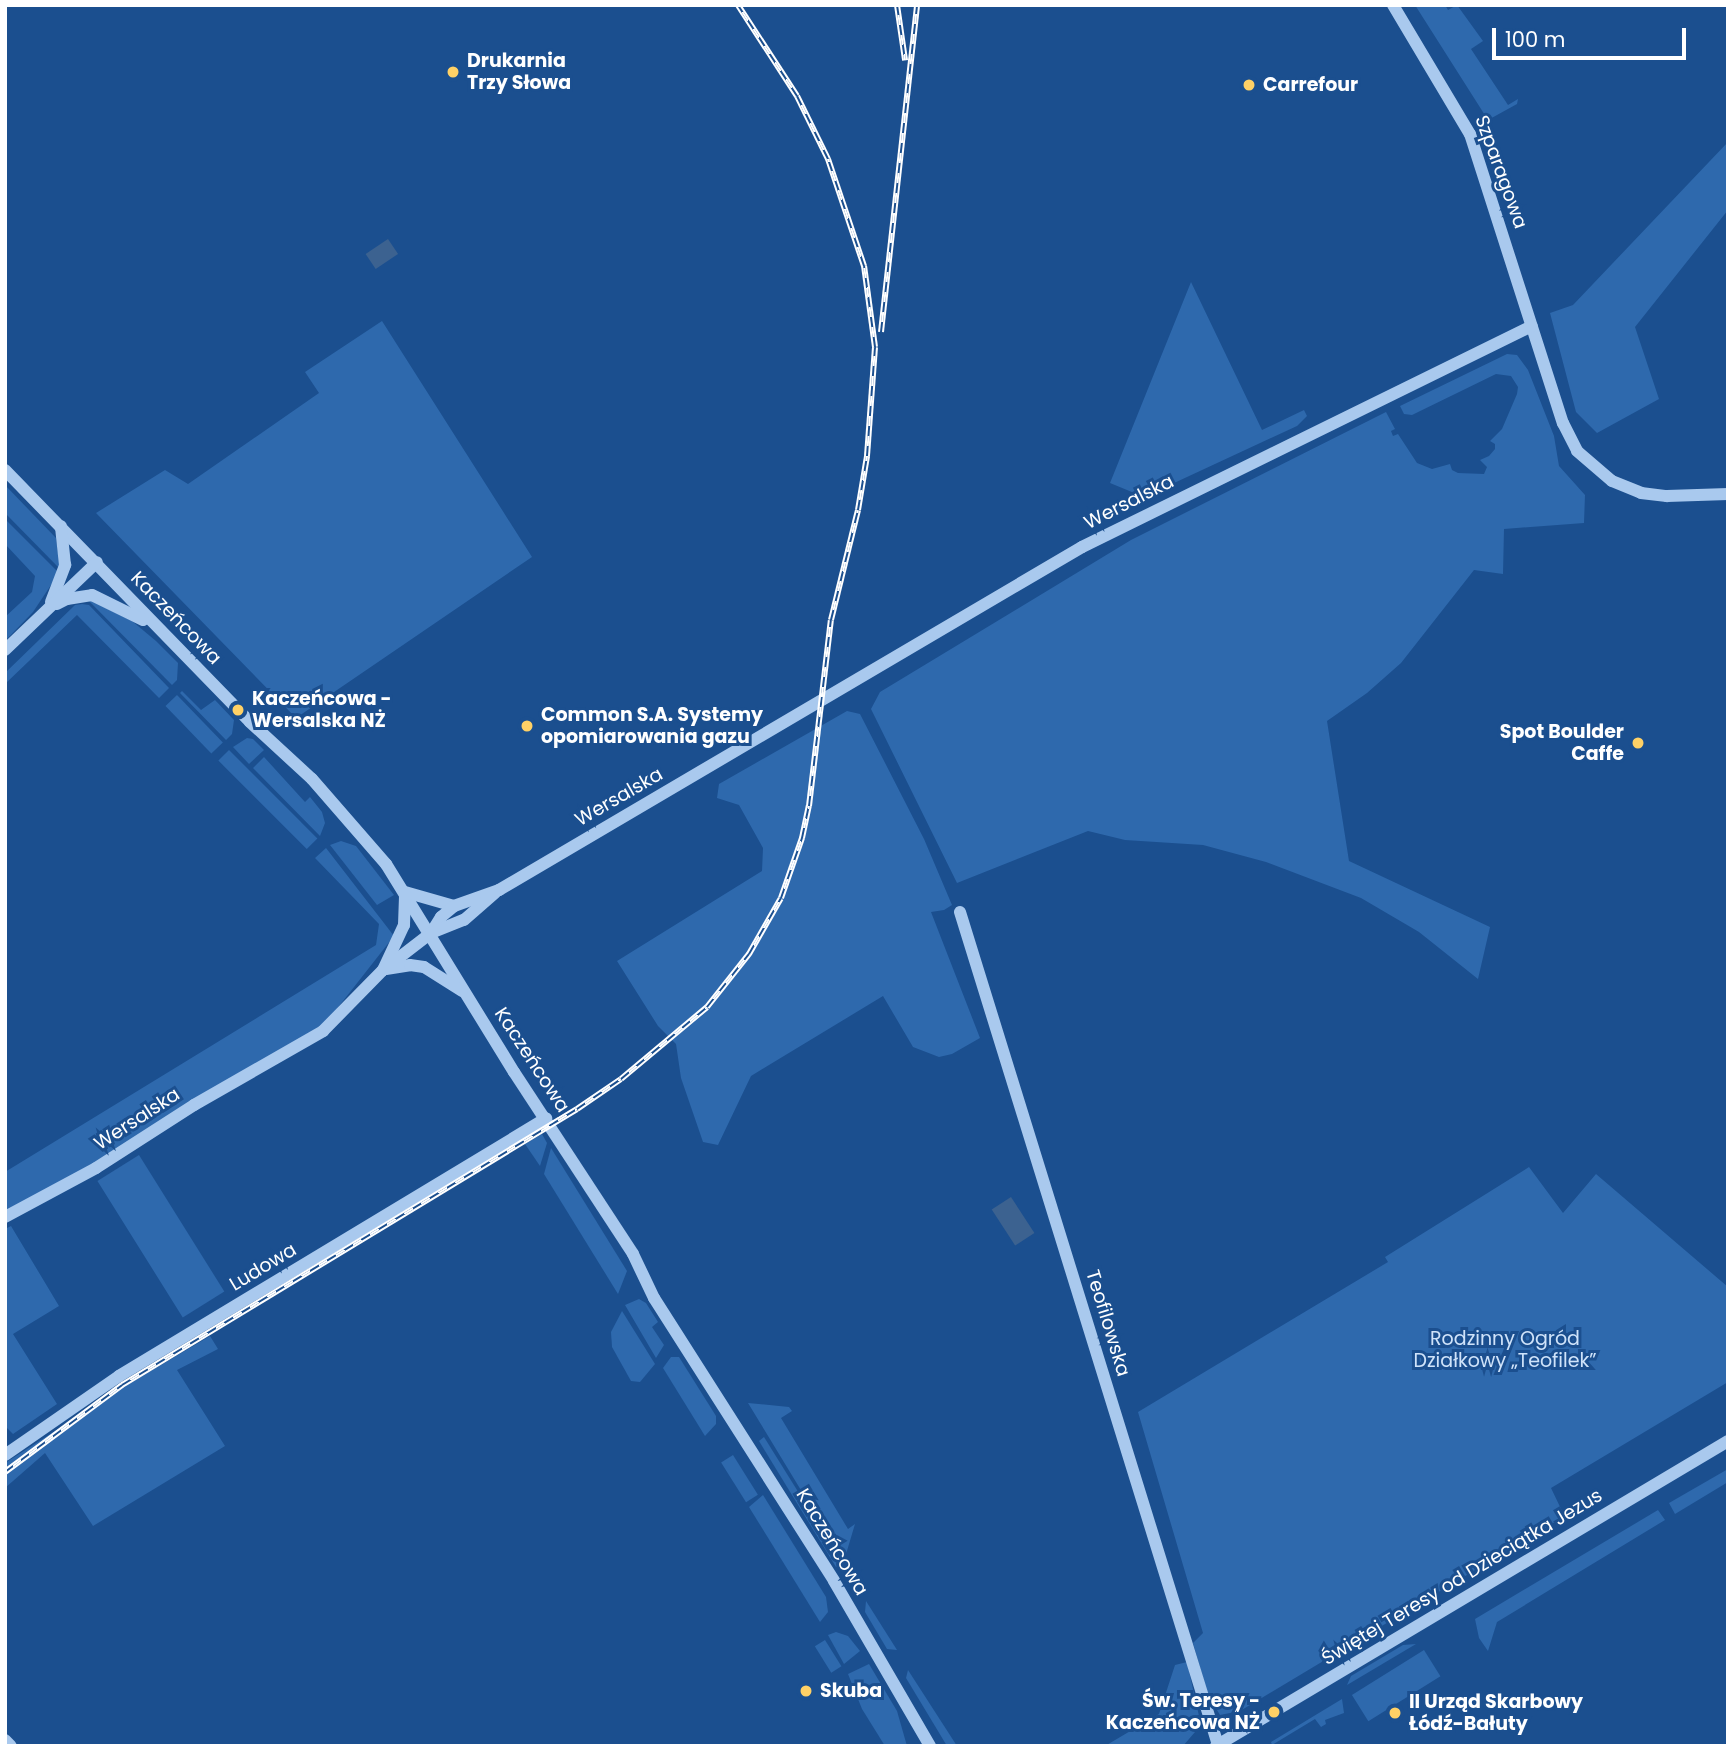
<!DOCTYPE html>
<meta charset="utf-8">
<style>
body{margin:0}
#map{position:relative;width:1733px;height:1751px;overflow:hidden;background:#1b4f8f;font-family:Poppins,sans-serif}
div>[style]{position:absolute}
.green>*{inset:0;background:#2e69ad;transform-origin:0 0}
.water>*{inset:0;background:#3c6290;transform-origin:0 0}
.minor>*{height:12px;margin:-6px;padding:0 6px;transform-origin:6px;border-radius:6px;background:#a9c9ee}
.rail>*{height:6px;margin-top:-3px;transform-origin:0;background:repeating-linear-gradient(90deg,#1b4f8f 0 10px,#fff 0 20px);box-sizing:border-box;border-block:2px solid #fff}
.dots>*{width:19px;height:19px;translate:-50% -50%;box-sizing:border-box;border:4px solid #1b4f8f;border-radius:50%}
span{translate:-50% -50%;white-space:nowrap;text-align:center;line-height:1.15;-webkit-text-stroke:6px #1b4f8f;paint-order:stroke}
.poi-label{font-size:19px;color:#fff;font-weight:700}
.left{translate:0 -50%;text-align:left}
.right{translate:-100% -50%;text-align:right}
.street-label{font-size:19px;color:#fff}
.park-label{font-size:19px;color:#cfe3fa}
.frame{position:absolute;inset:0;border:7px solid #fff;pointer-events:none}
.scale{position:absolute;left:1492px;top:28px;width:194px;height:32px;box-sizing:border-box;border:4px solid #fff;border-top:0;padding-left:9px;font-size:21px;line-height:24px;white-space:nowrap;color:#fff;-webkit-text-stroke:5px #1b4f8f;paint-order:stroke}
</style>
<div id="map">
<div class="green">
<i style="clip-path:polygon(1415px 5px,1445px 5px,1448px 10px,1457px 5px,1483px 41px,1471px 49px,1508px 105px,1518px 99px,1517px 104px,1488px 120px)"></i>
<i style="clip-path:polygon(1728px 142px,1728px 210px,1635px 327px,1659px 399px,1597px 433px,1576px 412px,1550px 313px,1573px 305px)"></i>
<i style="clip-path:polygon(1191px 282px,1262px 430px,1304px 410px,1307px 416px,1297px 426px,1144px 497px,1110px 483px)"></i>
<i style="clip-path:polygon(382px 321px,532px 557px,296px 718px,96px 513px,165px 470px,188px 484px,319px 393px,305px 372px)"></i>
<i style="clip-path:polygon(1507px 354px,1517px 355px,1528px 370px,1554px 436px,1559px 466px,1585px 495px,1584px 523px,1504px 529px,1503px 574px,1474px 570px,1401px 663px,1367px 693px,1327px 721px,1349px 861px,1490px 927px,1478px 979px,1419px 932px,1361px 898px,1266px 862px,1203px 845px,1125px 840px,1088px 831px,957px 883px,871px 709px,880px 692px,1131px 540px,1386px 412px,1395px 429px,1391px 431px,1393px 436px,1398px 434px,1417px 463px,1432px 469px,1450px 464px,1452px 470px,1458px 473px,1484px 474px,1487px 467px,1480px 460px,1489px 456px,1495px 449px,1495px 444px,1490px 441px,1502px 429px,1517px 394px,1518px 387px,1511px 376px,1496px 374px,1412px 415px,1404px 414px,1400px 406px)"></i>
<i style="clip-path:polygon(5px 485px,56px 538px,60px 569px,5px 513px)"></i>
<i style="clip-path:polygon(5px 519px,59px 573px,33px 612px,5px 641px,5px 617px,32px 592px,35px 576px,5px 544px)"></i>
<i style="clip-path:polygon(87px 599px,132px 621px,156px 641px,178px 663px,177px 680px,172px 685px)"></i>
<i style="clip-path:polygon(82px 604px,89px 605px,169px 688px,159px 698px,77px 615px,5px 684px,5px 673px,75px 605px)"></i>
<i style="clip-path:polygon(182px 691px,201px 710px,215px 700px,234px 720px,232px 734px,226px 740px,180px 693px)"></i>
<i style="left:177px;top:695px;width:66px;height:16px;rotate:46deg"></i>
<i style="clip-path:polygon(847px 711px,860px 714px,924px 839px,952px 905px,944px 910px,931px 912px,980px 1038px,952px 1054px,939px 1057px,913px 1047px,883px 996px,751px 1076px,718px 1145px,703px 1142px,681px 1078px,676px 1044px,658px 1026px,617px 961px,762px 871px,763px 848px,739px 805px,717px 798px,719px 784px)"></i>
<i style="clip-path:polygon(247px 738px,253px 739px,264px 750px,249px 764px,233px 747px)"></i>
<i style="left:229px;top:750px;width:125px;height:15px;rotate:45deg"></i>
<i style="clip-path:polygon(264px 757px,305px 802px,310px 797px,322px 812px,325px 823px,320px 836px,253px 768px)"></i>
<i style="clip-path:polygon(341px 841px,356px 846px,394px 895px,377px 905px,330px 845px)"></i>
<i style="clip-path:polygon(326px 848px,394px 936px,325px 1024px,85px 1169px,5px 1211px,5px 1172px,376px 945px,379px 924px,315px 858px)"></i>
<i style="clip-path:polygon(542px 1134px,547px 1143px,540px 1166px,525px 1144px)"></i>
<i style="clip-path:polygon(551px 1148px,627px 1271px,618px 1294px,544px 1174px)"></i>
<i style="left:139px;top:1155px;width:161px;height:49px;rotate:58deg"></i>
<i style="clip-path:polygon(1529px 1167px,1563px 1213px,1596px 1174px,1728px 1287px,1728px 1382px,1551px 1488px,1563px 1513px,1560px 1519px,1240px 1711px,1220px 1715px,1208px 1695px,1193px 1643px,1203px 1633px,1138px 1412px,1388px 1262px,1385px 1257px)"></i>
<i style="clip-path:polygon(11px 1226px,59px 1306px,13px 1334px,57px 1404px,13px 1434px,5px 1426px,5px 1229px)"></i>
<i style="clip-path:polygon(639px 1299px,646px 1303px,658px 1322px,652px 1327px,664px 1345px,656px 1358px,625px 1305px)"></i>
<i style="clip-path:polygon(622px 1311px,655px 1364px,640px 1382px,631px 1381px,612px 1347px,611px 1332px)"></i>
<i style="clip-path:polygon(210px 1336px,218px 1349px,177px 1370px,225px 1446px,93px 1526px,45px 1453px,5px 1488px,5px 1463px,127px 1385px)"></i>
<i style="clip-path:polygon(671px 1357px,679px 1357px,716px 1416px,716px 1424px,705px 1436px,663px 1368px)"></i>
<i style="clip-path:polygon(748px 1403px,789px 1407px,792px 1411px,781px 1418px,848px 1529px,855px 1524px,844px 1561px)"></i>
<i style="clip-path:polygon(764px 1437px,843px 1564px,840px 1567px,836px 1567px,759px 1441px)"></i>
<i style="left:733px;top:1455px;width:47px;height:14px;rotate:58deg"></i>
<i style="clip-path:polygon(1728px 1469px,1728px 1482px,1675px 1514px,1669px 1503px)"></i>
<i style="clip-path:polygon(763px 1495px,826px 1597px,828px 1612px,820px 1622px,749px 1507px)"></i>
<i style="clip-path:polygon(1658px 1510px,1665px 1520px,1497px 1622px,1488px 1651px,1479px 1638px,1475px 1619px)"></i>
<i style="clip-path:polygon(866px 1601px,897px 1650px,887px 1649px,865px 1612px)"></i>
<i style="clip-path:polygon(836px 1632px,848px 1636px,860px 1651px,844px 1664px,828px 1635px)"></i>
<i style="left:825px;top:1640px;width:31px;height:12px;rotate:58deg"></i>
<i style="clip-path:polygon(1416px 1644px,1347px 1685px,1351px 1676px,1403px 1645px)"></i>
<i style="left:1424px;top:1650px;width:31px;height:85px;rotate:58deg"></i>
<i style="clip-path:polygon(1187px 1662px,1201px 1725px,1183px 1746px,1105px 1746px,1159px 1714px,1175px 1665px)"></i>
<i style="clip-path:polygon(869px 1664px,897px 1711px,907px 1746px,885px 1746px,862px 1709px,848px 1674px)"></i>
<i style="clip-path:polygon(908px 1670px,957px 1746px,947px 1746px,906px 1678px)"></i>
<i style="clip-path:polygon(1342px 1699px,1344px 1713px,1325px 1720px,1326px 1724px,1321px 1727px,1315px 1719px,1272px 1745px,1271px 1742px)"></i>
</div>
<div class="water">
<i style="left:388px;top:239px;width:18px;height:27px;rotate:56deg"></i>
<i style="left:1011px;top:1197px;width:43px;height:23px;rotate:57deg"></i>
</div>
<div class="minor">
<i style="left:1393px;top:5px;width:150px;rotate:59.2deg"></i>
<i style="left:1470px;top:134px;width:304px;rotate:72.2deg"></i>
<i style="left:1563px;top:423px;width:31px;rotate:63deg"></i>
<i style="left:1577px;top:451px;width:46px;rotate:40.6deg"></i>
<i style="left:1612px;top:481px;width:31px;rotate:22deg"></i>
<i style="left:1641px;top:493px;width:26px;rotate:7deg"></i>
<i style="left:1667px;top:496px;width:61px;rotate:-1.9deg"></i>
<i style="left:5px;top:470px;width:351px;rotate:45.8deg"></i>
<i style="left:250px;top:722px;width:84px;rotate:42.6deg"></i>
<i style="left:312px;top:779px;width:113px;rotate:49deg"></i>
<i style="left:386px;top:864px;width:244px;rotate:58.4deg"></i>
<i style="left:514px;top:1072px;width:217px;rotate:56.8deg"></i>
<i style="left:633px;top:1254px;width:49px;rotate:64.5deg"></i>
<i style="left:654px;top:1298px;width:335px;rotate:57.5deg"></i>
<i style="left:834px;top:1581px;width:191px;rotate:59.8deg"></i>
<i style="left:51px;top:602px;width:40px;rotate:-69deg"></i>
<i style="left:65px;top:565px;width:39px;rotate:-96deg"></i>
<i style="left:57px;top:604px;width:11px;rotate:-27deg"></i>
<i style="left:67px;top:599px;width:25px;rotate:-9deg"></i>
<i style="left:92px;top:595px;width:57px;rotate:26.1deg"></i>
<i style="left:5px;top:650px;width:127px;rotate:-43.7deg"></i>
<i style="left:405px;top:892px;width:51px;rotate:15.9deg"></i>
<i style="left:960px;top:912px;width:872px;rotate:72.79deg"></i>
<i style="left:431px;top:933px;width:19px;rotate:-58deg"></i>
<i style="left:441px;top:917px;width:17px;rotate:-40deg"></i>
<i style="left:454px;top:906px;width:48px;rotate:-19.6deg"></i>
<i style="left:499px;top:890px;width:676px;rotate:-30.47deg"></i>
<i style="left:1082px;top:547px;width:501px;rotate:-26.16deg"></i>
<i style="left:386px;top:969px;width:24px;rotate:-9deg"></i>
<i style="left:410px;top:965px;width:14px;rotate:8deg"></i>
<i style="left:424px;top:967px;width:45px;rotate:32.3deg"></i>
<i style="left:383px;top:970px;width:50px;rotate:-65deg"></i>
<i style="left:404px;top:925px;width:32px;rotate:-88deg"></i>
<i style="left:5px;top:1217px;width:103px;rotate:-28.3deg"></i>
<i style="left:96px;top:1168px;width:117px;rotate:-32.7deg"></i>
<i style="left:194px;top:1105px;width:149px;rotate:-29.8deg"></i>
<i style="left:323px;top:1031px;width:86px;rotate:-45.5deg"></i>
<i style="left:383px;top:970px;width:61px;rotate:-37.6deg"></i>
<i style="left:431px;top:933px;width:35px;rotate:-22deg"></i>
<i style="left:464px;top:920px;width:41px;rotate:-41.1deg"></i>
<i style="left:5px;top:1455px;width:139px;rotate:-34.7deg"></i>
<i style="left:119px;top:1376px;width:499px;rotate:-31.1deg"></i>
<i style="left:5px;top:1740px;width:8px;rotate:45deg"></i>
<i style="left:1216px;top:1746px;width:596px;rotate:-30.78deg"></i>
</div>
<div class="rail">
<i style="left:897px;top:5px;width:56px;rotate:81.7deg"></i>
<i style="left:881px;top:332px;width:329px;rotate:-83.7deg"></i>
<i style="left:5px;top:1472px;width:146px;rotate:-36.6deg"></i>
<i style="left:122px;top:1385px;width:532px;rotate:-31.24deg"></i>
<i style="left:577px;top:1109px;width:53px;rotate:-34.3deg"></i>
<i style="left:621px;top:1079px;width:112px;rotate:-39.9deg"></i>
<i style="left:707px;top:1007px;width:68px;rotate:-51.6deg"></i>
<i style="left:749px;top:954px;width:64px;rotate:-60.3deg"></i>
<i style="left:781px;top:898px;width:64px;rotate:-70.7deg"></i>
<i style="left:802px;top:838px;width:33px;rotate:-78deg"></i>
<i style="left:809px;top:806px;width:187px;rotate:-83.3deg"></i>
<i style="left:831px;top:620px;width:113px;rotate:-76.2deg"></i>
<i style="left:858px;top:510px;width:55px;rotate:-80.5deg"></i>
<i style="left:867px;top:456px;width:109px;rotate:-85.8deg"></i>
<i style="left:875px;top:347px;width:82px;rotate:-97.7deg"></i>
<i style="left:864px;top:266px;width:113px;rotate:-108.6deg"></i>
<i style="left:828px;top:159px;width:70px;rotate:-116.2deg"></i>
<i style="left:797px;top:96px;width:108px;rotate:-123deg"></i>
</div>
<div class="dots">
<i style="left:453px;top:72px;background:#ffd166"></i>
<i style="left:1249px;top:85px;background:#ffd166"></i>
<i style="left:238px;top:710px;background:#ffd166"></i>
<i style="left:527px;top:726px;background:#ffd166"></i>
<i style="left:1638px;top:743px;background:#ffd166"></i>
<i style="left:806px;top:1691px;background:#ffd166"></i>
<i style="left:1274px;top:1712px;background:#ffd166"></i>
<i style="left:1395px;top:1713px;background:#ffd166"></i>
</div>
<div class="poi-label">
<span class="left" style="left:467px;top:72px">Drukarnia<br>Trzy Słowa</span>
<span class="left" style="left:1263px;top:85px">Carrefour</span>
<span class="left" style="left:252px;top:710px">Kaczeńcowa -<br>Wersalska NŻ</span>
<span class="left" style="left:541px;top:726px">Common S.A. Systemy<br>opomiarowania gazu</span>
<span class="right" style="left:1624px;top:743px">Spot Boulder<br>Caffe</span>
<span class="left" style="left:820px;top:1691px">Skuba</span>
<span class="right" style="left:1260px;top:1712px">Św. Teresy -<br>Kaczeńcowa NŻ</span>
<span class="left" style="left:1409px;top:1713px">II Urząd Skarbowy<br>Łódź-Bałuty</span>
</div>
<div class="street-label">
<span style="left:1501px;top:172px;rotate:70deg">Szparagowa</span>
<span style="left:1129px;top:502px;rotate:-27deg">Wersalska</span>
<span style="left:176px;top:618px;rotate:46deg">Kaczeńcowa</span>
<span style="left:619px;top:797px;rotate:-30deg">Wersalska</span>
<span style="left:532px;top:1060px;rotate:57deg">Kaczeńcowa</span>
<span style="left:137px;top:1119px;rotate:-33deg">Wersalska</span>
<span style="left:263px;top:1267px;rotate:-31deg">Ludowa</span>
<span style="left:1108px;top:1323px;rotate:73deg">Teofilowska</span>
<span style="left:832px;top:1542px;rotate:59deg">Kaczeńcowa</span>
<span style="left:1462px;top:1577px;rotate:-31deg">Świętej Teresy od Dzieciątka Jezus</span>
</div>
<div class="park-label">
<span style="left:1505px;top:1350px">Rodzinny Ogród<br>Działkowy „Teofilek”</span>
</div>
<div class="frame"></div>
<div class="scale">100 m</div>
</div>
